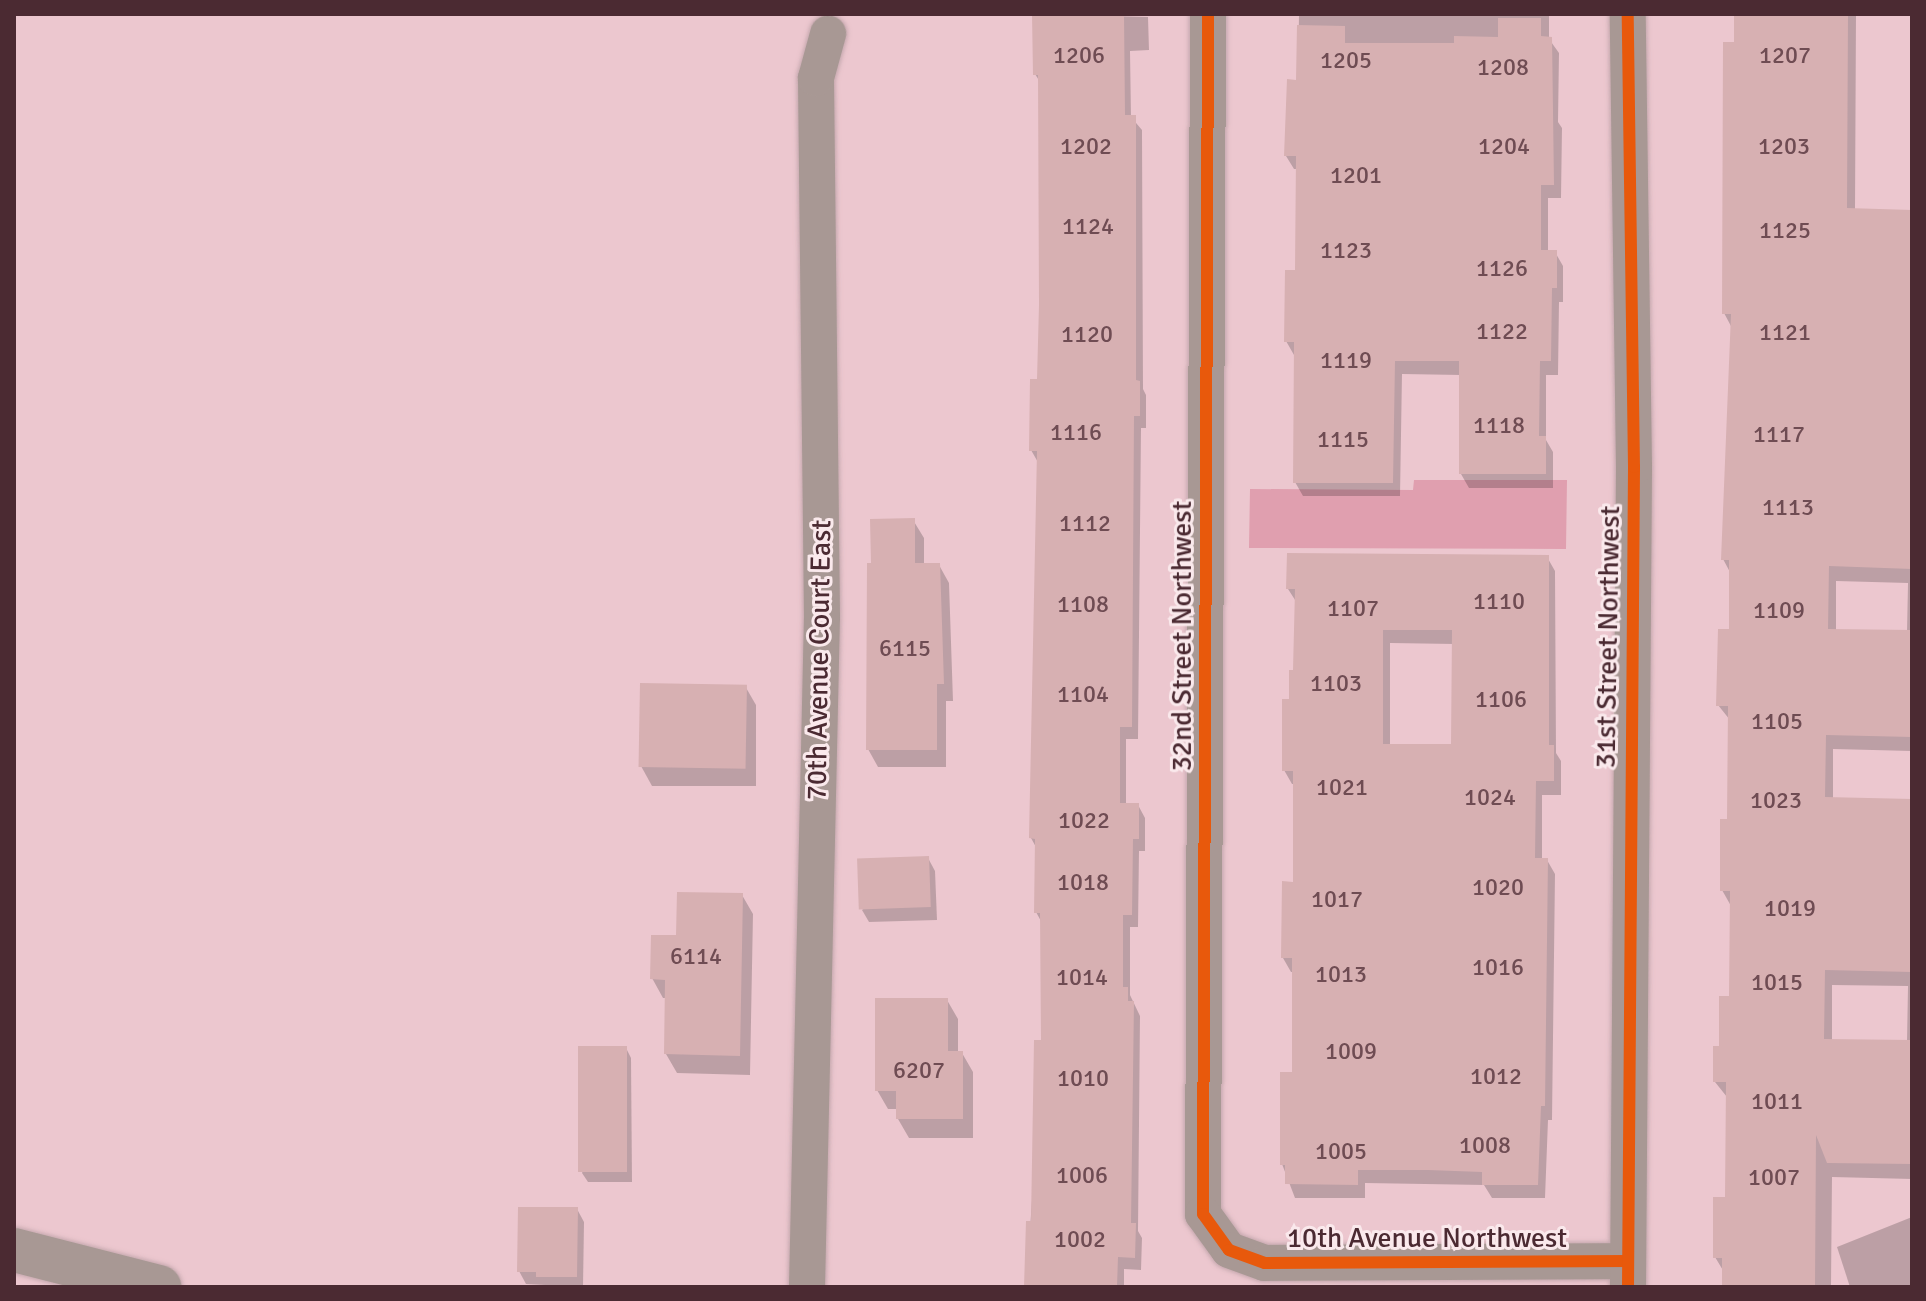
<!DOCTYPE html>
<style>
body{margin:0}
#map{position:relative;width:1926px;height:1301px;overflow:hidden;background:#ecc7cf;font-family:Signika,sans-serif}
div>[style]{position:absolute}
.green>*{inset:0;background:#e09faf}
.shadow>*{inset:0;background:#0003}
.building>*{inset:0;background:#d7b0b2;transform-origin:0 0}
.roads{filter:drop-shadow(0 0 2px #c5a8ae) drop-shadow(0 0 2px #c5a8ae)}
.minor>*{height:36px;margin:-18px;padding:0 18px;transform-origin:18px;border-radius:18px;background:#a89894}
.tertiary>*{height:44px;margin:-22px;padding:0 22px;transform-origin:22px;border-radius:22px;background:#a89894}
.cycleway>*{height:12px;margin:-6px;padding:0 6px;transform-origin:6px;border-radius:6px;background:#e8590c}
span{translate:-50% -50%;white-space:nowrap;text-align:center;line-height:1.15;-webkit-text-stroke:6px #fae9ec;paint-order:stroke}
.number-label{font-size:24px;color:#6f4c53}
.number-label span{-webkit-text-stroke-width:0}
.street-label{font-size:28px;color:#4b2a32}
.frame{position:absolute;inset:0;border:16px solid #4b2a32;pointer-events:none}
</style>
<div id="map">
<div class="green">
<i style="clip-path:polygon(1414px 480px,1567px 480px,1566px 549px,1249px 548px,1250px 489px,1413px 490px)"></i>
</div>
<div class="shadow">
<i style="clip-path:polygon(1034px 14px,1148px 17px,1149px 50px,1130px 51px,1131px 117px,1142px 130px,1143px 389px,1146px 395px,1146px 428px,1141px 428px,1138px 739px,1126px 739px,1126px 805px,1138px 805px,1145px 818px,1145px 851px,1139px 851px,1138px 927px,1130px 927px,1130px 995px,1140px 1016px,1138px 1231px,1142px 1238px,1141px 1270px,1124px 1269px,1124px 1287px,1026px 1287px,1043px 1042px,1042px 923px,1036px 912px,1037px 849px,1031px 838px,1039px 464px,1031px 450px,1039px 381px,1040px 82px,1035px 74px)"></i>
<i style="clip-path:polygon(1299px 14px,1549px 14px,1549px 39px,1559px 53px,1558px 122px,1562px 128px,1561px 198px,1548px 198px,1548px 252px,1555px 252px,1563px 266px,1563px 302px,1559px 302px,1558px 375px,1546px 375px,1546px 440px,1553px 452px,1553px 488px,1469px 488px,1461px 474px,1461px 375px,1402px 374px,1400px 496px,1303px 496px,1295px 482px,1294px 355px,1286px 341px,1297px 272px,1298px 169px,1294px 169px,1286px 156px,1298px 82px)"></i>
<i style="clip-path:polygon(evenodd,1735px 14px,1856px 14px,1855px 211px,1912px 212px,1912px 751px,1833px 749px,1833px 799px,1912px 801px,1912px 770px,1912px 1179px,1832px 1177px,1831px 1287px,1724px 1287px,1724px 1272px,1715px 1257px,1727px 1199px,1727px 1097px,1715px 1082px,1731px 998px,1731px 906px,1722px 890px,1729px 821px,1730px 720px,1718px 705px,1731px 631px,1731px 574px,1723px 559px,1732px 328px,1724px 313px,1735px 14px,1836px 581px,1908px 583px,1907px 632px,1836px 631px,1836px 581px,1735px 14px,1832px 985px,1908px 986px,1907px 1042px,1832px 1041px,1832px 985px)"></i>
<i style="clip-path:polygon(913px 520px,924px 538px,924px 565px,939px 565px,949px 583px,953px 701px,946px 701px,946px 767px,878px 767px,868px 749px,873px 565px)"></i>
<i style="clip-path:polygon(evenodd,1547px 557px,1555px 571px,1556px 753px,1561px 761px,1561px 795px,1542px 795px,1542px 860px,1547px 860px,1555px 874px,1552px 1120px,1548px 1120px,1545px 1198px,1492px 1198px,1484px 1185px,1365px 1183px,1365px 1198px,1295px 1198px,1282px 1164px,1294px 1074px,1294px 972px,1291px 972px,1283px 958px,1295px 884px,1295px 784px,1292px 784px,1284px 770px,1295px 672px,1297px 603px,1288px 589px,1547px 557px,1390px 643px,1454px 644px,1453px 746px,1390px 746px,1390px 643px)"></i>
<i style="clip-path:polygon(745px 686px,756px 705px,756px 786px,652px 786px,641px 766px)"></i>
<i style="clip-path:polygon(928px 858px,935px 871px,937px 920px,869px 922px,862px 910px)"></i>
<i style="clip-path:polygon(742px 895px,753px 914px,750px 1075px,677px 1073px,666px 1054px,667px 998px,663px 998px,652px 978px)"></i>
<i style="clip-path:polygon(947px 1000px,958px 1019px,958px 1053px,962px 1053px,973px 1072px,973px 1138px,909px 1138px,898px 1119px,898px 1109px,888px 1109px,877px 1090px)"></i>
<i style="clip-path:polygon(626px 1048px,631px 1058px,632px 1182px,588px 1182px,582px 1173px)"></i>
<i style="clip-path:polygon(577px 1209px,584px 1222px,583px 1287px,526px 1284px,519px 1271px)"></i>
<i style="clip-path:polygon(1912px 1217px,1912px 1287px,1850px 1287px,1837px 1247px)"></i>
</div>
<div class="building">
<i style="clip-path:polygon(1032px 14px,1124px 14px,1125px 115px,1136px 115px,1136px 380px,1140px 381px,1140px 416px,1134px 416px,1132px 727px,1120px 727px,1120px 803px,1139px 803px,1139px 839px,1133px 839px,1132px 915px,1123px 915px,1123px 987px,1128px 987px,1128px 1001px,1134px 1001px,1131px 1223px,1136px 1223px,1135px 1258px,1118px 1257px,1117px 1287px,1024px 1287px,1026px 1221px,1031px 1221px,1034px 1040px,1041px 1040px,1040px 913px,1034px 913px,1035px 839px,1029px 838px,1037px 451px,1029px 451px,1030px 379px,1037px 379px,1039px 305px,1038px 75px,1033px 75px)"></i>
<i style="clip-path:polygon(1734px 14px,1848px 14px,1847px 208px,1912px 210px,1912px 569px,1829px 566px,1828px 629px,1912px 630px,1912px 737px,1826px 735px,1825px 797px,1912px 799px,1912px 972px,1825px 970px,1824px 1039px,1912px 1040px,1912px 1164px,1827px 1163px,1816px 1135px,1815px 1287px,1722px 1287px,1722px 1258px,1713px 1258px,1713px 1197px,1725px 1197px,1726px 1082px,1713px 1082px,1713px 1046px,1719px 1046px,1719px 996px,1729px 996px,1730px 891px,1720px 891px,1720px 819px,1727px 819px,1728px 706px,1716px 706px,1718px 629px,1729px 629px,1729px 560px,1721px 560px,1731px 314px,1722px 314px,1723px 42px,1734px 42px)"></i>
<i style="clip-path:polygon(1498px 18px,1541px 18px,1541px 36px,1552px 37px,1554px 185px,1541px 185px,1541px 250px,1557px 250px,1557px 288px,1552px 288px,1551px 361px,1540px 361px,1539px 436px,1546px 436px,1546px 474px,1459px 474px,1459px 361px,1395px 361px,1393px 483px,1293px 483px,1294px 342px,1284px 342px,1285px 270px,1295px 270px,1296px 156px,1284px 156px,1287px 79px,1296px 80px,1297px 25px,1345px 26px,1345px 43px,1454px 43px,1454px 36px,1498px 37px)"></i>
<i style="clip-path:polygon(915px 518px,915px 563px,940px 563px,944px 684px,937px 684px,937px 750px,866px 750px,867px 563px,871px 563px,870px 519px)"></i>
<i style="clip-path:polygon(evenodd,1287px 553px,1549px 555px,1549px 745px,1554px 745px,1554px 781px,1536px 781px,1535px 858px,1548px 858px,1545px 1106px,1541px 1106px,1538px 1185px,1482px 1185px,1482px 1172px,1428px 1170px,1358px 1170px,1358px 1185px,1285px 1184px,1285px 1165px,1280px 1165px,1280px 1072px,1292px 1072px,1292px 958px,1281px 958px,1282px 881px,1293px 882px,1293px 771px,1282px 771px,1282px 699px,1289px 699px,1289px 670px,1293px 670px,1295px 589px,1286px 589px,1287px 553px,1383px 630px,1452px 630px,1451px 744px,1383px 744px,1383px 630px)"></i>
<i style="left:640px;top:683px;width:107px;height:84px;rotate:1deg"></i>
<i style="left:929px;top:856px;width:51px;height:72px;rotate:88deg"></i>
<i style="clip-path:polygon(677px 892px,743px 893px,740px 1056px,664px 1054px,665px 980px,650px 979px,651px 935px,676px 935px)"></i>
<i style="clip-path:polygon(875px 998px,948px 998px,948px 1051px,963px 1051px,963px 1119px,896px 1119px,896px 1091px,875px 1091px)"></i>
<i style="left:627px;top:1046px;width:126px;height:49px;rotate:90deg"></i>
<i style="clip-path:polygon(518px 1207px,578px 1207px,577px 1277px,536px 1277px,536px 1272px,517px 1272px)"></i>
</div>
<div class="roads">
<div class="minor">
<i style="left:1208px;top:14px;width:1200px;rotate:90.24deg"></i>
<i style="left:1203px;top:1214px;width:44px;rotate:54.2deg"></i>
<i style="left:1229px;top:1250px;width:38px;rotate:20deg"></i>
<i style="left:1265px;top:1263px;width:363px;rotate:-0.3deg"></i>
<i style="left:807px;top:1287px;width:670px;rotate:-88.72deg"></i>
<i style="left:822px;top:617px;width:539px;rotate:-90.64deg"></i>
<i style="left:816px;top:78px;width:46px;rotate:-74.7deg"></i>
<i style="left:1628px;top:1287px;width:820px;rotate:-89.58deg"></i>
<i style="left:1634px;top:467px;width:453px;rotate:-90.8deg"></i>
</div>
<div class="tertiary">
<i style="left:14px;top:1250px;width:150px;rotate:14.3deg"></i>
</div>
</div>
<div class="cycleway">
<i style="left:1208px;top:14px;width:1200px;rotate:90.24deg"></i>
<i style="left:1203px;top:1214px;width:44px;rotate:54.2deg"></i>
<i style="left:1229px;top:1250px;width:38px;rotate:20deg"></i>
<i style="left:1265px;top:1263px;width:363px;rotate:-0.3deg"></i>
<i style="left:1628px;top:1287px;width:820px;rotate:-89.58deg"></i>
<i style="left:1634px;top:467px;width:453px;rotate:-90.8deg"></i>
</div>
<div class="number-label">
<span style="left:1079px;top:56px">1206</span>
<span style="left:1785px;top:56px">1207</span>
<span style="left:1346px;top:61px">1205</span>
<span style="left:1503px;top:68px">1208</span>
<span style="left:1086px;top:147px">1202</span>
<span style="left:1504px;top:147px">1204</span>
<span style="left:1784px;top:147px">1203</span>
<span style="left:1356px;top:176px">1201</span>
<span style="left:1088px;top:227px">1124</span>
<span style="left:1785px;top:231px">1125</span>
<span style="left:1346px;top:251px">1123</span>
<span style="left:1502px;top:269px">1126</span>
<span style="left:1502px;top:332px">1122</span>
<span style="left:1785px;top:333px">1121</span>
<span style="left:1087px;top:335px">1120</span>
<span style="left:1346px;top:361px">1119</span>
<span style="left:1499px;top:426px">1118</span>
<span style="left:1076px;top:433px">1116</span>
<span style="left:1779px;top:435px">1117</span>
<span style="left:1343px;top:440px">1115</span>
<span style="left:1788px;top:508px">1113</span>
<span style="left:1085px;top:524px">1112</span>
<span style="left:1499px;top:602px">1110</span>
<span style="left:1083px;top:605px">1108</span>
<span style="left:1353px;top:609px">1107</span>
<span style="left:1779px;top:611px">1109</span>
<span style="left:905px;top:649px">6115</span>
<span style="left:1336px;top:684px">1103</span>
<span style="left:1083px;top:695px">1104</span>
<span style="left:1501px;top:700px">1106</span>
<span style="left:1777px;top:722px">1105</span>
<span style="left:1342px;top:788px">1021</span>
<span style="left:1490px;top:798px">1024</span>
<span style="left:1776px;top:801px">1023</span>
<span style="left:1084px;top:821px">1022</span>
<span style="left:1083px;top:883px">1018</span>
<span style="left:1498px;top:888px">1020</span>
<span style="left:1337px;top:900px">1017</span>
<span style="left:1790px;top:909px">1019</span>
<span style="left:696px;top:957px">6114</span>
<span style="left:1498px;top:968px">1016</span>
<span style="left:1341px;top:975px">1013</span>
<span style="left:1082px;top:978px">1014</span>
<span style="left:1777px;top:983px">1015</span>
<span style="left:1351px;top:1052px">1009</span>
<span style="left:919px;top:1071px">6207</span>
<span style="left:1496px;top:1077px">1012</span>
<span style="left:1083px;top:1079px">1010</span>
<span style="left:1777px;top:1102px">1011</span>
<span style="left:1485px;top:1146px">1008</span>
<span style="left:1341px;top:1152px">1005</span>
<span style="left:1082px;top:1176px">1006</span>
<span style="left:1774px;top:1178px">1007</span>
<span style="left:1080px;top:1240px">1002</span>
</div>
<div class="street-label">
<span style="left:1182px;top:636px;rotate:-90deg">32nd Street Northwest</span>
<span style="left:1608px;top:637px;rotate:-89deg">31st Street Northwest</span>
<span style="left:819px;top:660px;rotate:-89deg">70th Avenue Court East</span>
<span style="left:1427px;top:1238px">10th Avenue Northwest</span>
</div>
<div class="frame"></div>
</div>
